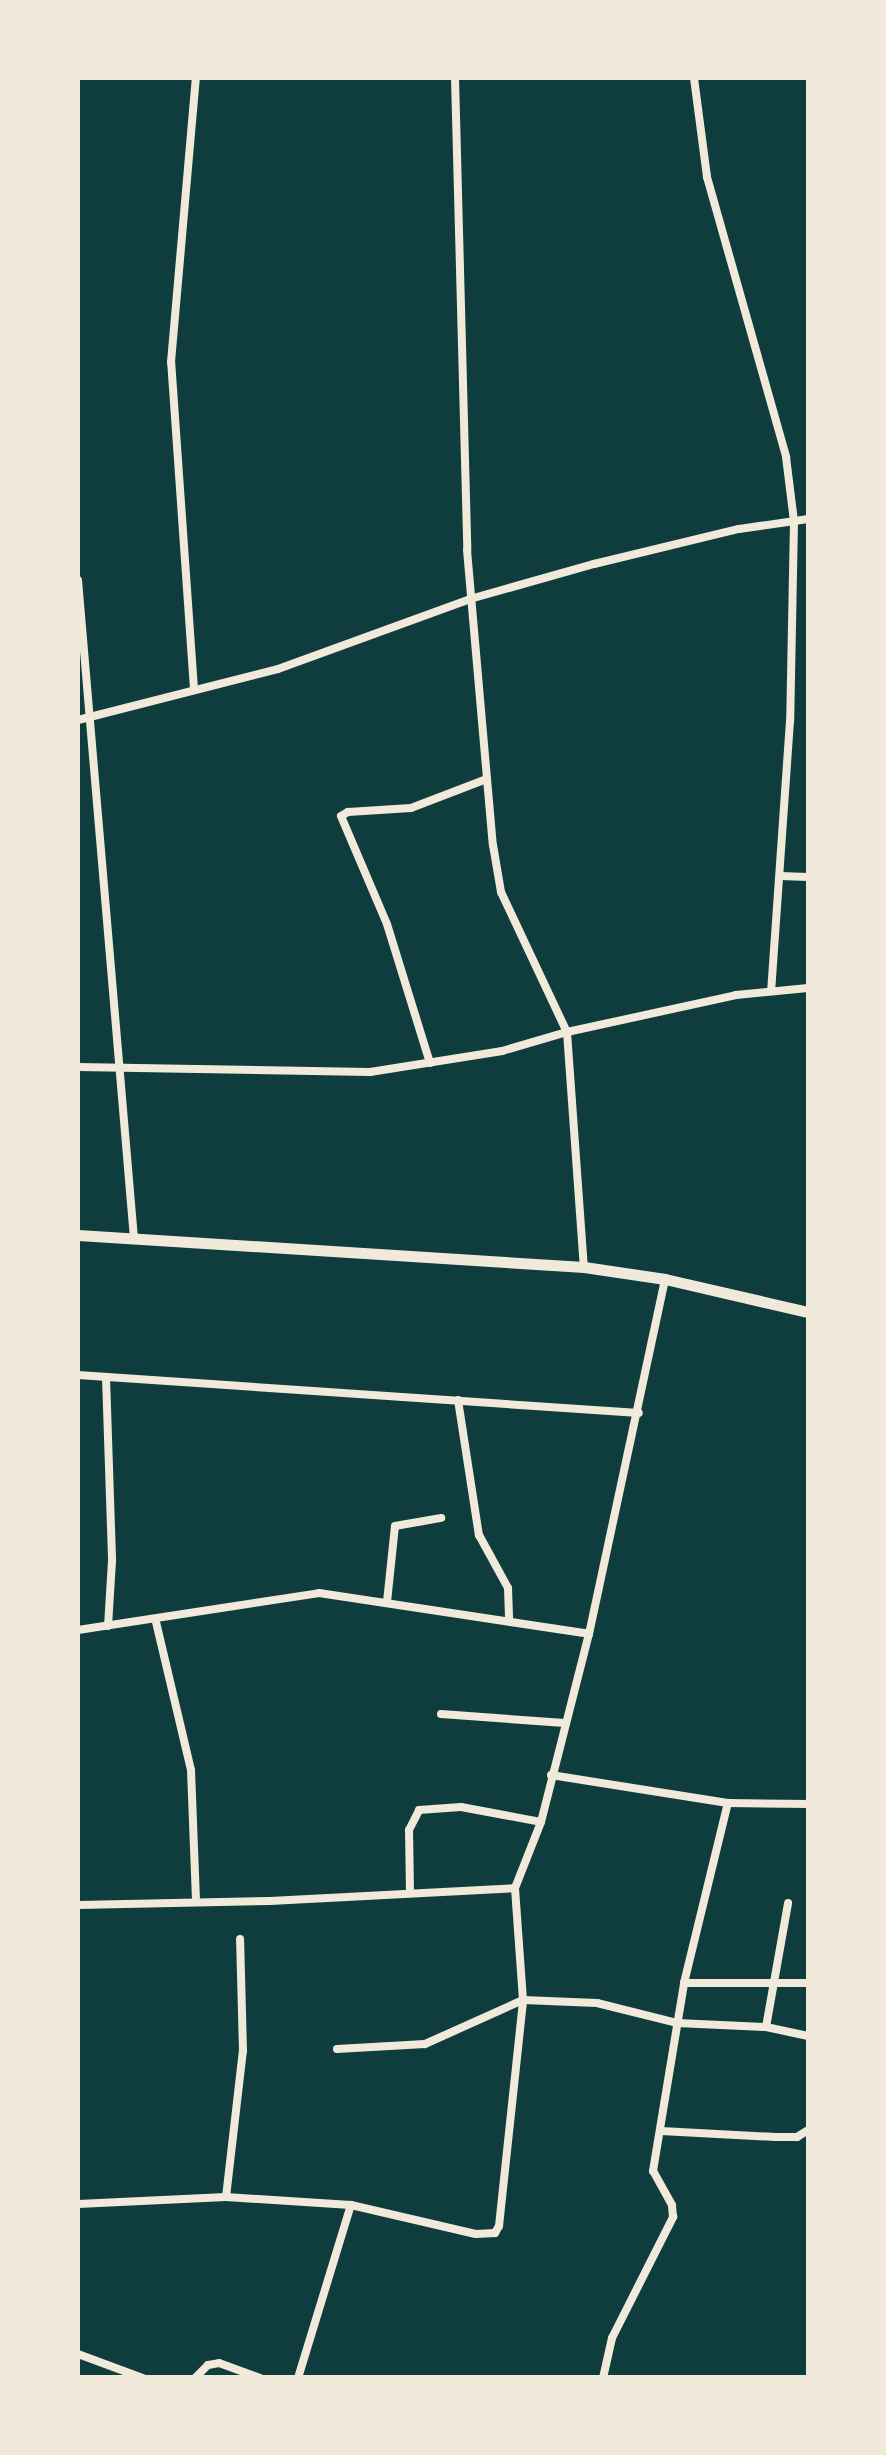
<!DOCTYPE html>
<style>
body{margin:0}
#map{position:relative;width:886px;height:2455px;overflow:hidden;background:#0f3d3e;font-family:"Fira Sans",sans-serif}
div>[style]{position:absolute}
.minor>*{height:8px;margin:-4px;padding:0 4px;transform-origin:4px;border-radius:4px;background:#f1e9da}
.secondary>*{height:11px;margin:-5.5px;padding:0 5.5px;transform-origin:5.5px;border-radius:5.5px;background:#f1e9da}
span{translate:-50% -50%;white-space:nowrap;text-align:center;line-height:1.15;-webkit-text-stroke:10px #f1e9da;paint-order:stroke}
.frame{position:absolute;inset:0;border:80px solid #f1e9da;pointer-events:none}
</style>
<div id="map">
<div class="minor">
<i style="left:455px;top:78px;width:472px;rotate:88.5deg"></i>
<i style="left:467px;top:550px;width:296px;rotate:85deg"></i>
<i style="left:493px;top:845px;width:48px;rotate:80.3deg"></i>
<i style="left:501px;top:892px;width:155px;rotate:64.8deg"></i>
<i style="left:567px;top:1032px;width:236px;rotate:85.9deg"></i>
<i style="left:694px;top:78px;width:100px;rotate:82.5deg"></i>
<i style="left:707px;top:177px;width:291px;rotate:74.2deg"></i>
<i style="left:786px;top:457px;width:64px;rotate:82.9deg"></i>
<i style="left:794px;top:521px;width:200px;rotate:91.1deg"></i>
<i style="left:790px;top:721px;width:270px;rotate:94deg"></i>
<i style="left:78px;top:580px;width:660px;rotate:85.14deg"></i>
<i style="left:194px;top:689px;width:328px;rotate:-94deg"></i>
<i style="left:171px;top:362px;width:285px;rotate:-85deg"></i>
<i style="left:78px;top:720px;width:206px;rotate:-14.3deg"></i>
<i style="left:278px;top:669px;width:204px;rotate:-20deg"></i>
<i style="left:470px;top:599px;width:129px;rotate:-15.8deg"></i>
<i style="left:594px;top:564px;width:149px;rotate:-13.6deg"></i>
<i style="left:739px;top:529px;width:70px;rotate:-8.2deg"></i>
<i style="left:780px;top:876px;width:28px;rotate:2deg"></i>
<i style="left:430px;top:1063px;width:145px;rotate:-107.2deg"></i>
<i style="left:387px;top:924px;width:117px;rotate:-113.1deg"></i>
<i style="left:341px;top:816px;width:8px;rotate:-30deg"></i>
<i style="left:348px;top:812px;width:63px;rotate:-3.6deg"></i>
<i style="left:411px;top:808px;width:81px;rotate:-20.9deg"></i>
<i style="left:78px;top:1067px;width:292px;rotate:1deg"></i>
<i style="left:370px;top:1072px;width:134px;rotate:-9deg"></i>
<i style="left:502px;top:1051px;width:68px;rotate:-16.3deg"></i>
<i style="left:567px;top:1032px;width:173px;rotate:-12.3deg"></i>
<i style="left:736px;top:995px;width:72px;rotate:-5.6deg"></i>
<i style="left:78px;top:1375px;width:562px;rotate:3.88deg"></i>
<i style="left:106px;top:1377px;width:184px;rotate:88.1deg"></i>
<i style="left:112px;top:1561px;width:65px;rotate:93.5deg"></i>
<i style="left:458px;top:1400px;width:137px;rotate:81.2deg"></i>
<i style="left:479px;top:1535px;width:60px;rotate:61.3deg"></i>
<i style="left:508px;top:1588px;width:31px;rotate:88deg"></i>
<i style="left:387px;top:1602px;width:76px;rotate:-84deg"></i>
<i style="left:395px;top:1526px;width:47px;rotate:-9.9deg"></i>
<i style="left:156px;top:1622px;width:152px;rotate:76.7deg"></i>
<i style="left:191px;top:1770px;width:130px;rotate:87.8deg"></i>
<i style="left:78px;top:1630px;width:244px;rotate:-8.7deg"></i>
<i style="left:319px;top:1593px;width:273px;rotate:8.6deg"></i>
<i style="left:441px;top:1714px;width:124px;rotate:4.2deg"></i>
<i style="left:551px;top:1775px;width:179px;rotate:9deg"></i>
<i style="left:728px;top:1803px;width:80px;rotate:0.7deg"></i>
<i style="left:410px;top:1892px;width:62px;rotate:-90.9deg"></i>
<i style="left:409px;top:1830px;width:22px;rotate:-63deg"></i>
<i style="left:419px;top:1810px;width:42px;rotate:-4.1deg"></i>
<i style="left:461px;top:1807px;width:81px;rotate:10.6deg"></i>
<i style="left:78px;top:1905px;width:192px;rotate:-1.2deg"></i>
<i style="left:270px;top:1901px;width:245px;rotate:-3deg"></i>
<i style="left:515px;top:1888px;width:71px;rotate:-68.5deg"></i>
<i style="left:541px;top:1822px;width:194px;rotate:-75.7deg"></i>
<i style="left:589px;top:1634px;width:363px;rotate:-77.9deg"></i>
<i style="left:684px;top:1983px;width:124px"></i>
<i style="left:766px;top:2027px;width:126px;rotate:-79.9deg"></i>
<i style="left:337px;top:2049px;width:88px;rotate:-3.3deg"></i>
<i style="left:425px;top:2044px;width:107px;rotate:-24.2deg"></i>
<i style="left:523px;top:2000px;width:74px;rotate:2.3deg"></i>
<i style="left:597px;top:2003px;width:82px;rotate:14deg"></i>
<i style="left:677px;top:2023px;width:89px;rotate:2.6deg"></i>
<i style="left:766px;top:2027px;width:43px;rotate:12.1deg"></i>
<i style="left:661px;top:2131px;width:115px;rotate:3deg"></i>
<i style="left:776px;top:2137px;width:21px"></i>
<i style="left:797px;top:2137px;width:13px;rotate:-32deg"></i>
<i style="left:226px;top:2197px;width:147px;rotate:-83.4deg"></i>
<i style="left:243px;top:2051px;width:112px;rotate:-91.5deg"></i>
<i style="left:78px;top:2204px;width:148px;rotate:-2.7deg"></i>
<i style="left:226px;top:2197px;width:125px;rotate:3.7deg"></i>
<i style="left:351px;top:2205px;width:128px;rotate:13.1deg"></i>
<i style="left:476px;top:2234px;width:19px;rotate:-3deg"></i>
<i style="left:495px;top:2233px;width:8px;rotate:-60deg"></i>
<i style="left:499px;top:2226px;width:227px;rotate:-83.9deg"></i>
<i style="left:523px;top:2000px;width:112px;rotate:-94.1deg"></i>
<i style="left:78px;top:2354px;width:69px;rotate:20.3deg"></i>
<i style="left:195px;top:2378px;width:18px;rotate:-45deg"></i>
<i style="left:208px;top:2365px;width:11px;rotate:-10deg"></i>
<i style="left:219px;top:2363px;width:44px;rotate:20.1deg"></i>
<i style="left:298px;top:2378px;width:181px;rotate:-73deg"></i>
<i style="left:603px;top:2378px;width:41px;rotate:-77.3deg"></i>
<i style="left:612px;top:2338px;width:136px;rotate:-63.2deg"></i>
<i style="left:673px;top:2217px;width:12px;rotate:-95deg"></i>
<i style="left:672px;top:2205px;width:39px;rotate:-119deg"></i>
<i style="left:653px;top:2171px;width:191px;rotate:-80.6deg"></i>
<i style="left:684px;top:1983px;width:185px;rotate:-76.3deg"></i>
</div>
<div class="secondary">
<i style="left:78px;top:1235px;width:507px;rotate:3.62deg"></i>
<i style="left:584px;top:1267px;width:82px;rotate:8.4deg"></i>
<i style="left:665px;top:1279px;width:147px;rotate:13deg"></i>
</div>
<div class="frame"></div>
</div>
